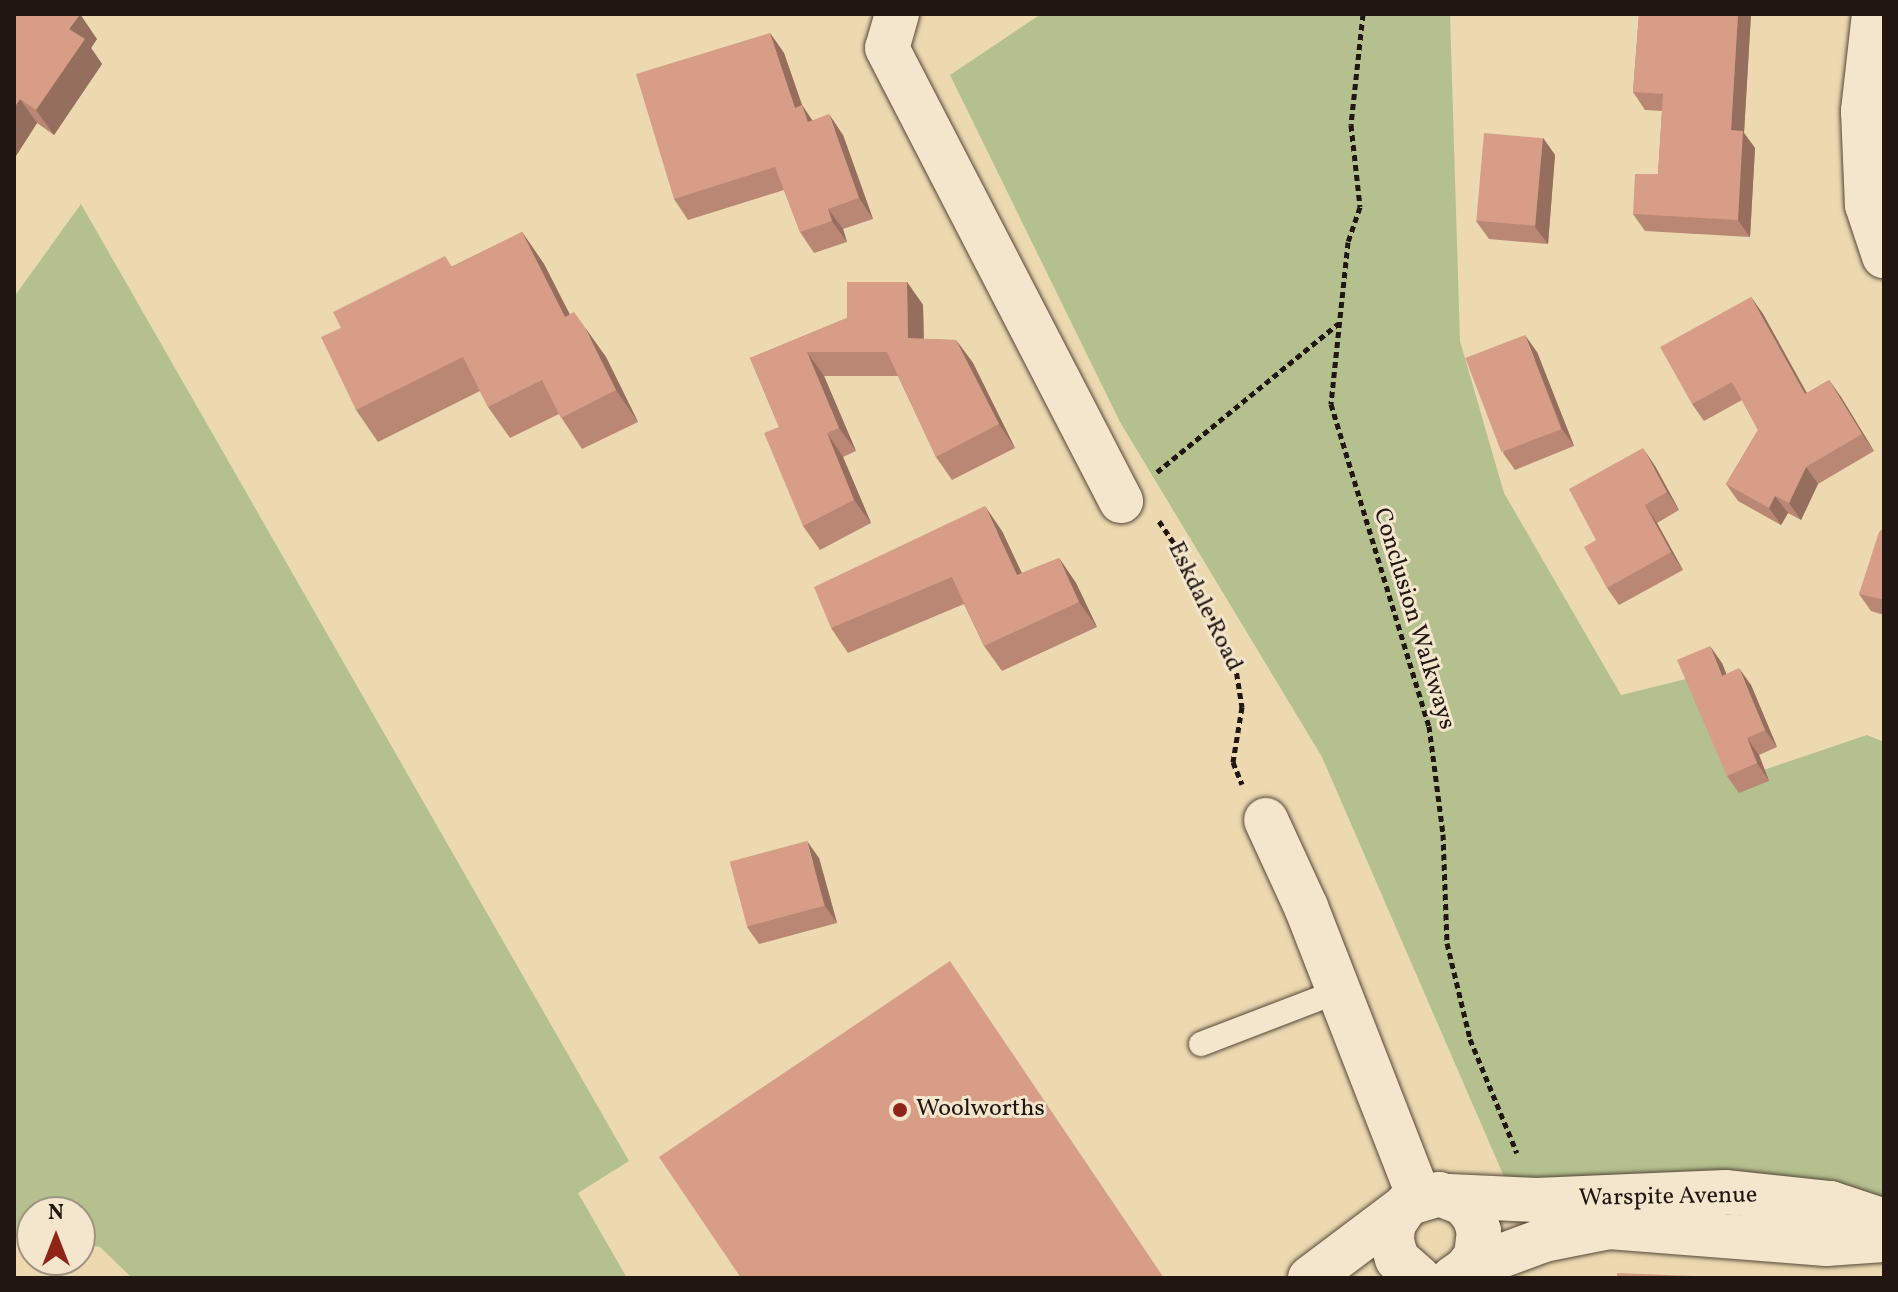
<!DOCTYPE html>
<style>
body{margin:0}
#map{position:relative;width:1898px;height:1292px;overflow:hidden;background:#ecd9b0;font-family:Vollkorn,serif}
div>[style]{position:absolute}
.green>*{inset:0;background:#b4c08e}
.path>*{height:5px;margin-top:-2.5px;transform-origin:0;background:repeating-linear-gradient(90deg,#211612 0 6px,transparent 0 10px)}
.roads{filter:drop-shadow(0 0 2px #54473a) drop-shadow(0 0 2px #54473a)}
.lane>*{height:24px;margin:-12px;padding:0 12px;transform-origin:12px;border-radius:12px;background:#f3e6cc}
.street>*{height:44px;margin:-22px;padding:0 22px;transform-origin:22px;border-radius:22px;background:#f3e6cc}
.secondary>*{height:44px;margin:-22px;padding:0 22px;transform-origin:22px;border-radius:22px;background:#f3e6cc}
.wall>*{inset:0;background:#b98773}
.shaded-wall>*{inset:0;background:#966e5e}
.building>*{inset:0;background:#d79d86;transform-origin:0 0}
.dots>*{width:22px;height:22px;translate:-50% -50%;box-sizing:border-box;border:4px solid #f3e6cc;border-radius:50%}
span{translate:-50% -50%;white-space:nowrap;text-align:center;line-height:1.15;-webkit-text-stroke:6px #f3e6cc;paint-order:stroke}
.street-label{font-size:24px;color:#211612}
.poi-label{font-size:24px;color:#211612}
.left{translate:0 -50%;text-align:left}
.frame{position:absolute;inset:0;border:16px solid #211612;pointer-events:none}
.north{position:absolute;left:16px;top:1196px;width:80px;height:80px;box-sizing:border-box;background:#f3e6cc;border:2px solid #9f9382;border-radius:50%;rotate:0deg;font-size:22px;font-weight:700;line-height:32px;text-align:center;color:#211612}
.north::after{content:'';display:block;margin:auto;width:28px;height:36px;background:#8f2418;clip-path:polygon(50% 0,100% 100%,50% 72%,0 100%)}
</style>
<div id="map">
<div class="green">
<i style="clip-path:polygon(1041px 14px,1450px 14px,1460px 341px,1504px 493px,1621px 695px,1686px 679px,1731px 781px,1867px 735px,1884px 742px,1884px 1227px,1525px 1225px,1322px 757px,1120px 422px,950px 75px)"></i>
<i style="clip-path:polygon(81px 204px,629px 1161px,578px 1193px,627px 1278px,132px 1278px,100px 1247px,80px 1244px,80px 1212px,32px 1212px,32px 1237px,14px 1234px,14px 297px)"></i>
</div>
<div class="path">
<i style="left:1363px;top:14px;width:112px;rotate:96.2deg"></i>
<i style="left:1351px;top:125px;width:82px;rotate:83.7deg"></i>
<i style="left:1360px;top:207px;width:37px;rotate:109deg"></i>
<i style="left:1348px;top:242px;width:163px;rotate:96deg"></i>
<i style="left:1331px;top:404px;width:337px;rotate:73.1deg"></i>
<i style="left:1429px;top:726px;width:109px;rotate:82.6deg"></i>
<i style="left:1443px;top:834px;width:109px;rotate:87.9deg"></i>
<i style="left:1447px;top:943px;width:99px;rotate:76.5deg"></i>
<i style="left:1470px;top:1039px;width:123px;rotate:67.6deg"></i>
<i style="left:1157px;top:472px;width:234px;rotate:-39.3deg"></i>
<i style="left:1159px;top:521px;width:37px;rotate:56deg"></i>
<i style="left:1180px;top:552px;width:124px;rotate:63.6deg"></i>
<i style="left:1235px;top:663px;width:45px;rotate:81deg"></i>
<i style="left:1242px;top:707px;width:56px;rotate:99.3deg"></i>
<i style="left:1233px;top:762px;width:24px;rotate:68deg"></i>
</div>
<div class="roads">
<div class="lane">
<i style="left:1201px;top:1044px;width:148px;rotate:-21deg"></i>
</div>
<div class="street">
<i style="left:897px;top:14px;width:35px;rotate:106deg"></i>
<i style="left:887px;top:48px;width:510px;rotate:62.68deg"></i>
<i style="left:1266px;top:820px;width:96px;rotate:65.3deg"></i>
<i style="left:1306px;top:907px;width:311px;rotate:68.7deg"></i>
</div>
<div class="secondary">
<i style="left:1874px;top:14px;width:98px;rotate:96.5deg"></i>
<i style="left:1863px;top:111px;width:94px;rotate:87.6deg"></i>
<i style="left:1867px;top:205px;width:54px;rotate:71.6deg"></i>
<i style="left:1449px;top:1196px;width:87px;rotate:2.6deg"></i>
<i style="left:1536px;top:1200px;width:189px;rotate:-2.4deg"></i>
<i style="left:1725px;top:1192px;width:106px;rotate:6deg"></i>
<i style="left:1830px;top:1203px;width:57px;rotate:18.4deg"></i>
<i style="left:1466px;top:1269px;width:83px;rotate:-20.4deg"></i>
<i style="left:1544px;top:1240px;width:66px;rotate:-11.3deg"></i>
<i style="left:1609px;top:1227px;width:218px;rotate:4.5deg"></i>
<i style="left:1826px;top:1244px;width:58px;rotate:-3.9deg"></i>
<i style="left:1310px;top:1278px;width:115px;rotate:-36.9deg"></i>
<i style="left:1419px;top:1278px;width:29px;rotate:-139deg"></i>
<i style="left:1397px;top:1259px;width:18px;rotate:-106deg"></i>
<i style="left:1392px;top:1242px;width:17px;rotate:-87deg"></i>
<i style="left:1393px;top:1225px;width:25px;rotate:-56deg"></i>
<i style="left:1407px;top:1204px;width:34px;rotate:-17deg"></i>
<i style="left:1439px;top:1194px;width:26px;rotate:21deg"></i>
<i style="left:1463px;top:1203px;width:17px;rotate:50deg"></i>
<i style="left:1474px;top:1216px;width:16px;rotate:72deg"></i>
<i style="left:1479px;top:1231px;width:25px;rotate:97deg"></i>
<i style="left:1476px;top:1256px;width:16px;rotate:128deg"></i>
<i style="left:1466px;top:1269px;width:16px;rotate:145deg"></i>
</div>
</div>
<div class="wall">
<i style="clip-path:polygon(14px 14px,97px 39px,91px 48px,102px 64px,54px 135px,37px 123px,14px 159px)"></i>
<i style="clip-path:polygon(1639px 14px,1751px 14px,1744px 133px,1755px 148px,1750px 237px,1645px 231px,1633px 214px,1658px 174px,1662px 111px,1645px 110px,1633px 92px)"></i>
<i style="clip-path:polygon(770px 33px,784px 53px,802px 105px,812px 120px,843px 135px,873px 219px,843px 229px,847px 242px,814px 253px,800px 232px,784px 190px,688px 220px,674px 199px)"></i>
<i style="clip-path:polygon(1543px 138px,1555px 155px,1548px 244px,1489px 239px,1476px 221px)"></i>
<i style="clip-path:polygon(522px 232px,544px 264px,570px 315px,606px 357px,638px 422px,582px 449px,559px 414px,510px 438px,488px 407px,480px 391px,378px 442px,356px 410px,341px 328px,453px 266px)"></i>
<i style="clip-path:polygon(907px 282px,923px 305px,924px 339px,956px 340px,973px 363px,1015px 448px,952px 480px,936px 457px,898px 376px,824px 376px,856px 451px,843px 457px,871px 523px,820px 550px,803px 526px,779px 427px,750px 358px,847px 318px)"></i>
<i style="clip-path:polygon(1751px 297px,1763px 314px,1807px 393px,1829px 380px,1841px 397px,1874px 451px,1818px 484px,1801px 520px,1788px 513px,1781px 525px,1738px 501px,1726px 484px,1758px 430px,1742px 400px,1704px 421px,1692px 404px)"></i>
<i style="clip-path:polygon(1537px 352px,1574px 446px,1515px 470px,1503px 453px)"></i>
<i style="clip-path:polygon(1655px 466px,1679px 510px,1657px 523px,1683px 570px,1619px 605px,1607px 588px,1596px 540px)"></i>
<i style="clip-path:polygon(1884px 528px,1884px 615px,1871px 611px,1859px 594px)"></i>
<i style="clip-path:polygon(1002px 531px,1022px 573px,1059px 558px,1076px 583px,1097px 627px,1002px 671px,984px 646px,964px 604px,848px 653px,831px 628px)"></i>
<i style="clip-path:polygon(1722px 663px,1726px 674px,1751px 685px,1777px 747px,1759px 755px,1769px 781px,1739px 793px,1727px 776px)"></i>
<i style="clip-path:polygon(819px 858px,837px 923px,759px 944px,747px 927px)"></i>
</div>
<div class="shaded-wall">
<i style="clip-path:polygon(80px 14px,97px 39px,91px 48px,102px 64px,54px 135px,36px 110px,69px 29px)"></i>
<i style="clip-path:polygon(1738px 14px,1751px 14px,1744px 133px,1755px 148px,1750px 237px,1738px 220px,1731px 130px)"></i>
<i style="clip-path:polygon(770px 33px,784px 53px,802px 105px,816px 126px,822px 142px,795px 108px)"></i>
<i style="clip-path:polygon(20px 99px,37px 123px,14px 159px,14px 108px)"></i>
<i style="clip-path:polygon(829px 114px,843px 135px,873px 219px,859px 198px)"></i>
<i style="clip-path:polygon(1543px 138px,1555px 155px,1548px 244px,1535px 227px)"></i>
<i style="clip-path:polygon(828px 209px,843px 229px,847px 242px,832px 221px)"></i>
<i style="clip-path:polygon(522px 232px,544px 264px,587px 348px,565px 317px)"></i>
<i style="clip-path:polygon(907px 282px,923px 305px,924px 361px,908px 338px)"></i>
<i style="clip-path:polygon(1751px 297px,1763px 314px,1817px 412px,1805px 394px)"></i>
<i style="clip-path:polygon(584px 326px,606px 357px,638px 422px,616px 390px)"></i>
<i style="clip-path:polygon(1525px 335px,1537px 352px,1574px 446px,1562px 429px)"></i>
<i style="clip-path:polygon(956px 340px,973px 363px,1015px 448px,999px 424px)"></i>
<i style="clip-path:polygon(807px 352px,824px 376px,856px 451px,839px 428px)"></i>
<i style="clip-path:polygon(1829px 380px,1841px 397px,1874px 451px,1862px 434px)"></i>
<i style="clip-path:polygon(827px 433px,843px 457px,871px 523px,854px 500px)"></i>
<i style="clip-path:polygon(1643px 448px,1655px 466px,1679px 510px,1667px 492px)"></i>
<i style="clip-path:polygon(1806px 467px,1818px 484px,1801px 520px,1789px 503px)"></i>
<i style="clip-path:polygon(1775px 496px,1788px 513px,1781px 525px,1769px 508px)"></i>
<i style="clip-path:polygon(1645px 505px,1657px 523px,1683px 570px,1671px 552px)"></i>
<i style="clip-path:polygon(985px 506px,1002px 531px,1034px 600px,1017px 575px)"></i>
<i style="clip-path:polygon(1059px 558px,1076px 583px,1097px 627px,1079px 602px)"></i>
<i style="clip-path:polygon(1710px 646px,1722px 663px,1734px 693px,1722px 676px)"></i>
<i style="clip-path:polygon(1739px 668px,1751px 685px,1777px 747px,1765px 730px)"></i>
<i style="clip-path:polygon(1747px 738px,1759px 755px,1769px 781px,1757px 763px)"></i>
<i style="clip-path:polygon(807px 841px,819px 858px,837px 923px,825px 906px)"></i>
</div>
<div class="building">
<i style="clip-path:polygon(14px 14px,80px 14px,69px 29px,85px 39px,36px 110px,20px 99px,14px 108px)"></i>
<i style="clip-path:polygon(1639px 14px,1738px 14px,1731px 130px,1743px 131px,1738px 220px,1633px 214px,1635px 174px,1658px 174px,1663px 94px,1633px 92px)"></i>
<i style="clip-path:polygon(770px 33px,795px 108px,802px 105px,808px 122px,829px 114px,859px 198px,828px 209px,832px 221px,800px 232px,775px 167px,674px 199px,636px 74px)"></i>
<i style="left:1484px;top:133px;width:59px;height:88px;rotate:5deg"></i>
<i style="clip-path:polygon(522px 232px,565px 317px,574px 312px,584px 326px,616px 390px,561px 418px,542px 380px,488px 407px,463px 357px,356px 410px,321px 337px,341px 328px,333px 312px,445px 256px,452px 267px)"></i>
<i style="clip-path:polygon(847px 282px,907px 282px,908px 338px,956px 340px,999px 424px,936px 457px,887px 352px,807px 352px,839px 428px,827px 433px,854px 500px,803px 526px,764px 433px,779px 427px,750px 358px,847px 318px)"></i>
<i style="clip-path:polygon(1751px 297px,1805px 394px,1829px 380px,1862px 434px,1806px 467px,1789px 503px,1775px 496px,1769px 508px,1726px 484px,1758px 430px,1732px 382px,1692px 404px,1660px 347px)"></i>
<i style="left:1525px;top:335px;width:101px;height:64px;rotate:69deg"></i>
<i style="clip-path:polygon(1643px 448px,1667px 492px,1645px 505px,1671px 552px,1607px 588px,1584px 547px,1596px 540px,1569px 489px)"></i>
<i style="clip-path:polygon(985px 506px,1017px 575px,1059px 558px,1079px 602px,984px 646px,952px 577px,831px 628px,814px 587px)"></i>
<i style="clip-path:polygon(1884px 528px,1884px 600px,1859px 594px,1879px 532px)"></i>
<i style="clip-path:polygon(1710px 646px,1722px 676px,1739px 668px,1765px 730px,1747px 738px,1757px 763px,1727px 776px,1677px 660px)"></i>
<i style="left:807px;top:841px;width:67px;height:80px;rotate:75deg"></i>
<i style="clip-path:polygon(950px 961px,1164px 1278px,741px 1278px,659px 1157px)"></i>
<i style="clip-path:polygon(1617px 1273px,1693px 1276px,1693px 1278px,1617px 1278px)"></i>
</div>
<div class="dots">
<i style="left:900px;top:1110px;background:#8f2418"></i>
</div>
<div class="street-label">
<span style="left:1204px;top:607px;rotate:64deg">Eskdale Road</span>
<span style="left:1413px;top:619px;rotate:73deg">Conclusion Walkways</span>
<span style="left:1668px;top:1198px;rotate:-1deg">Warspite Avenue</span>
</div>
<div class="poi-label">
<span class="left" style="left:916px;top:1110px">Woolworths</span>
</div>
<div class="frame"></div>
<div class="north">N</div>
</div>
